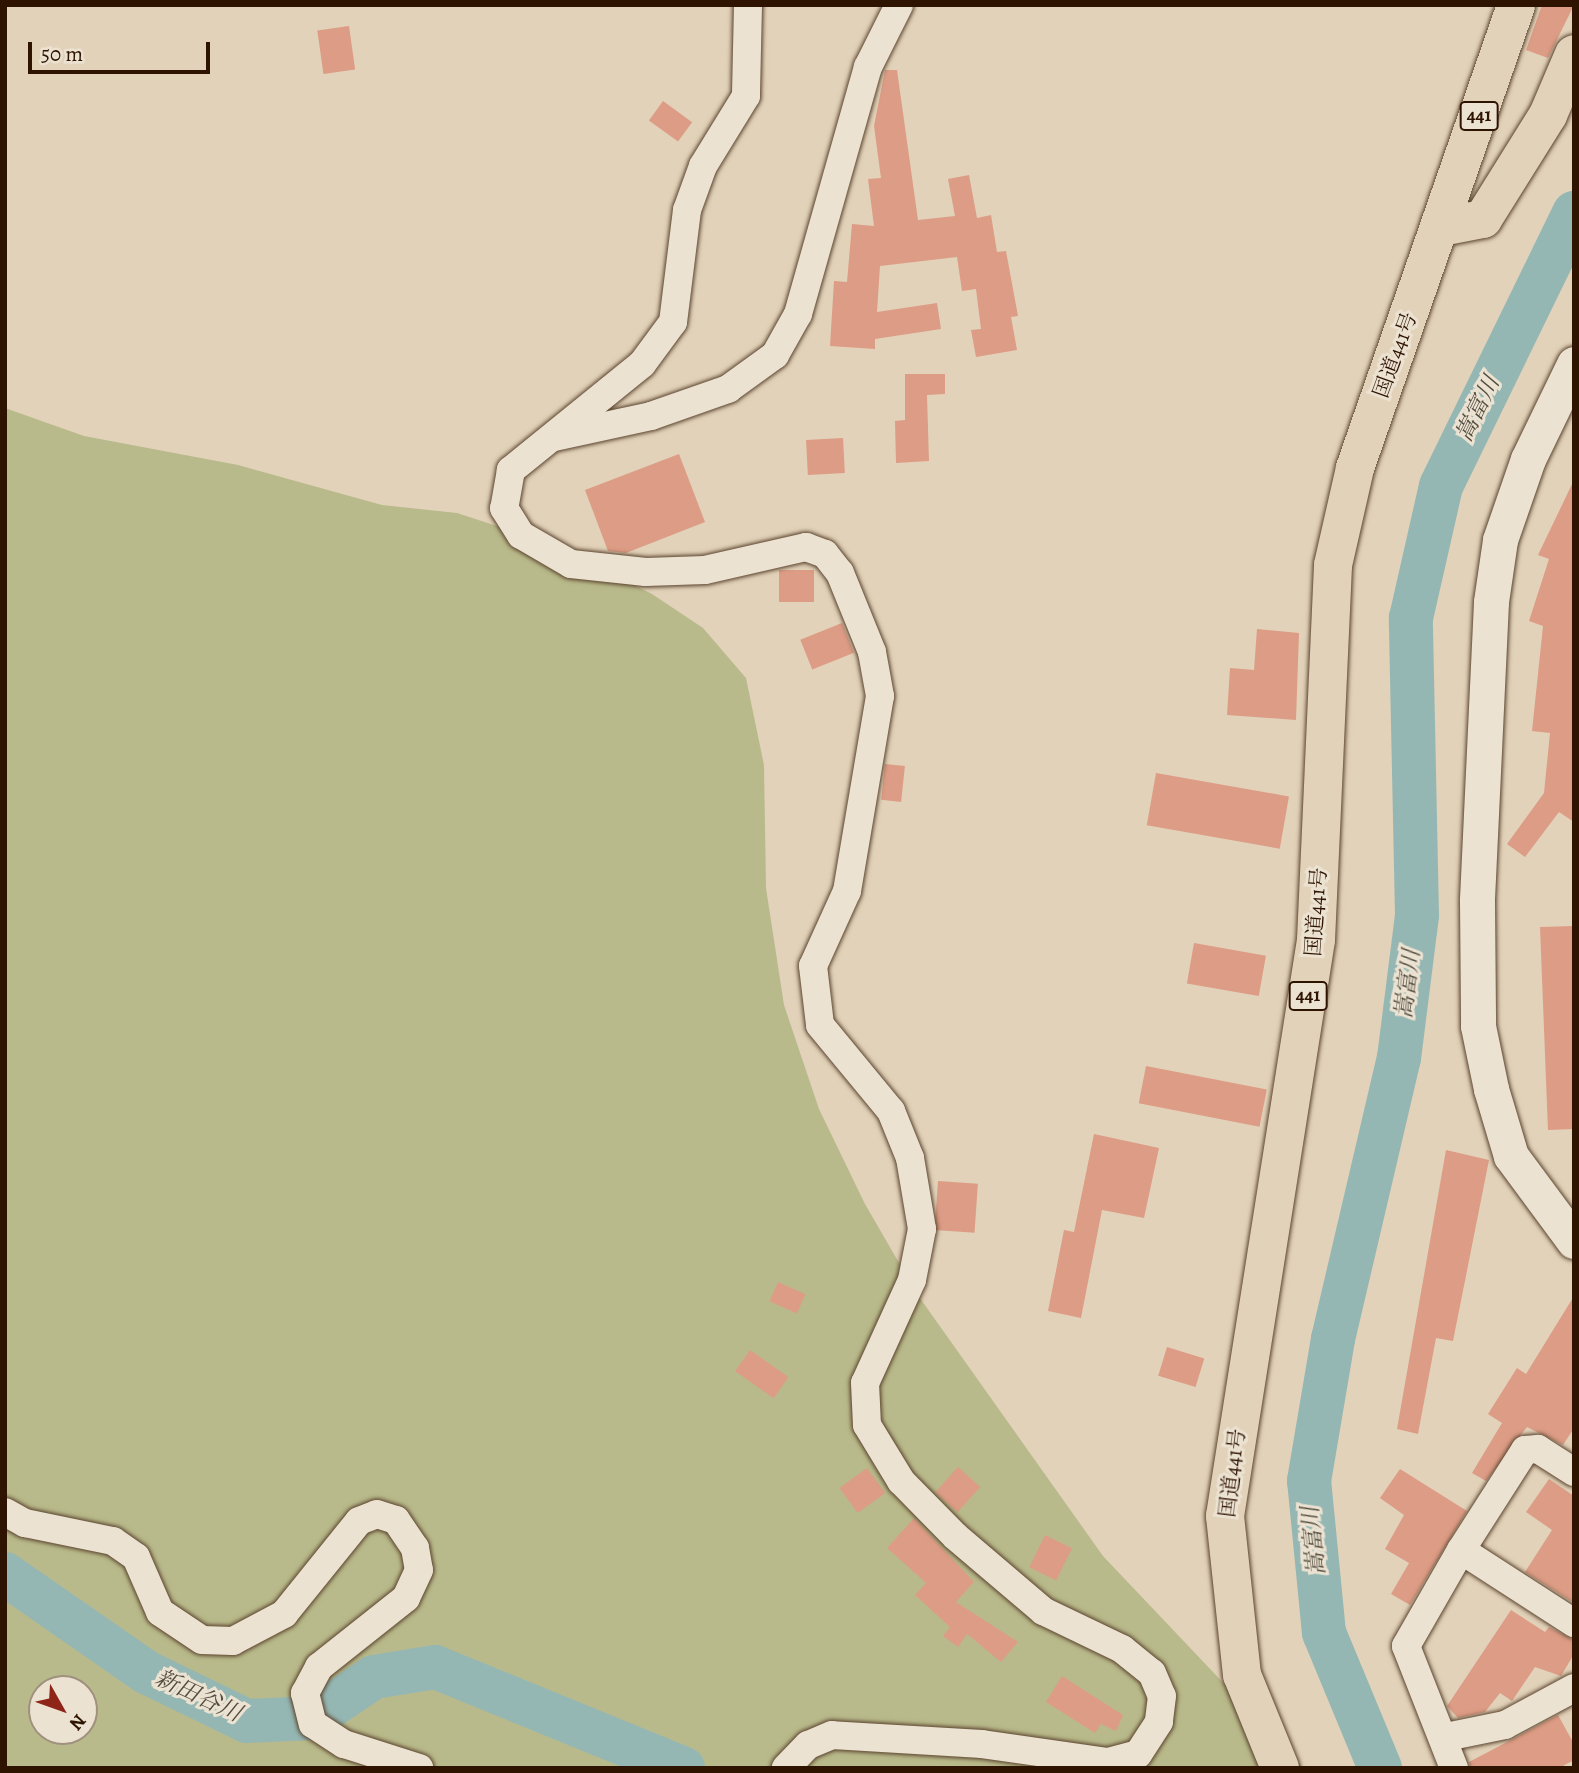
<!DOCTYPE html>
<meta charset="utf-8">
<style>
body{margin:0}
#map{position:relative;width:1579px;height:1773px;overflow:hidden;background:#e2d2b9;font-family:Alegreya,"Noto Serif JP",serif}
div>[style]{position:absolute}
.green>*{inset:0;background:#b9ba8b}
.river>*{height:44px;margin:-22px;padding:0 22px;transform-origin:22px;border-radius:22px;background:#95b7b3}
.building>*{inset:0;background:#dd9c85;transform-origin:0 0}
.roads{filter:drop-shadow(0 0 2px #5b442e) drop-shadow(0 0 2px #5b442e)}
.minor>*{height:28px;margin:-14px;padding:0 14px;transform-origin:14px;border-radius:14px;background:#ece2d2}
.tertiary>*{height:35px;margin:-17.5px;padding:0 17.5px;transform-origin:17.5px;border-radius:17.5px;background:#ece2d2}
.trunk>*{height:38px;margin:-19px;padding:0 19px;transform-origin:19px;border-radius:19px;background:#e2d2b9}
span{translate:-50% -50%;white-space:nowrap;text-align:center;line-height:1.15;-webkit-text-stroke:6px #ece2d2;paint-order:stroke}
.shield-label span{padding:2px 5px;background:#ece2d2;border:2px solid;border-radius:5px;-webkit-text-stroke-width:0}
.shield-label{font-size:19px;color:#2e1400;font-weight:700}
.street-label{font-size:21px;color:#2e1400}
.water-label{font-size:23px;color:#524d3f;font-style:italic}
.frame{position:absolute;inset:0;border:7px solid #2e1400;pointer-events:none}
.north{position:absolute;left:28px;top:1675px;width:70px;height:70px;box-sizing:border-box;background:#ece2d2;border:2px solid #a0907e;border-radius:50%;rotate:130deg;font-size:19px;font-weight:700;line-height:28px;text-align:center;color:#2e1400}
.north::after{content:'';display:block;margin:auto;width:24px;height:32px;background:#8f2418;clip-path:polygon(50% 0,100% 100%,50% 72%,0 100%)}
.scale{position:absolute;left:28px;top:42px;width:182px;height:32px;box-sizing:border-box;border:4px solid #2e1400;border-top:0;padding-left:9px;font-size:21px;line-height:24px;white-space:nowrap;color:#2e1400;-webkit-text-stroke:5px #ece2d2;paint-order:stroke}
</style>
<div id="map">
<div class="green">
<i style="clip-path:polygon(evenodd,5px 408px,84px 436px,238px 465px,382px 505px,457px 513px,552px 544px,652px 594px,703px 628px,746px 678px,764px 765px,766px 888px,784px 1005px,819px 1109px,865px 1204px,917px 1294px,1103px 1556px,1304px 1768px,5px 1768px,5px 408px,42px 1689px,84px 1689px,84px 1731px,42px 1731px,42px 1689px)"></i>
</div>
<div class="river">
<i style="left:5px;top:1574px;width:172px;rotate:34.8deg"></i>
<i style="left:146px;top:1672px;width:112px;rotate:25.9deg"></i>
<i style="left:247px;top:1721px;width:66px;rotate:-2.6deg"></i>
<i style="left:313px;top:1718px;width:73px;rotate:-33.9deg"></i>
<i style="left:374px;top:1677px;width:62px;rotate:-9.3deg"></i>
<i style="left:435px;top:1667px;width:268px;rotate:22.2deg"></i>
<i style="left:1380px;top:1768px;width:146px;rotate:-112.5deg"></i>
<i style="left:1324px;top:1633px;width:153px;rotate:-95.6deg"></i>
<i style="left:1309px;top:1481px;width:144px;rotate:-80.4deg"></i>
<i style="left:1333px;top:1339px;width:289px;rotate:-76.8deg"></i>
<i style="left:1399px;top:1058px;width:144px;rotate:-82.8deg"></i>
<i style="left:1417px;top:915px;width:297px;rotate:-91.2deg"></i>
<i style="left:1411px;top:618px;width:135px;rotate:-77.2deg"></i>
<i style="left:1441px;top:486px;width:304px;rotate:-64deg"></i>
</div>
<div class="building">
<i style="clip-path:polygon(1542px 5px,1574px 5px,1548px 58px,1526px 50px)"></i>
<i style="left:349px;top:26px;width:44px;height:32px;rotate:82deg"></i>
<i style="clip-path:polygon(885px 70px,897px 70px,918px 220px,955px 216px,948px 179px,969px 175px,977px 218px,991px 215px,997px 252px,1006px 251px,1018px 316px,1011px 317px,1017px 350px,976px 357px,971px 330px,981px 329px,976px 289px,962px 291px,957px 257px,880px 266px,877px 312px,937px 303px,941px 329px,875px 339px,875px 349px,830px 346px,834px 281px,847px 282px,852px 224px,874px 226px,868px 179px,881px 178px,874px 126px)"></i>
<i style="left:663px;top:101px;width:36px;height:24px;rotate:36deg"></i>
<i style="clip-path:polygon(905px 374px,945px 374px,945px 394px,927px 395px,929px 461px,896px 463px,895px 421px,905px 420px)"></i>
<i style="left:843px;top:438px;width:35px;height:37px;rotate:87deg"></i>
<i style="clip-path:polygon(679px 454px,705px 522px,626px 553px,608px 551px,585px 490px)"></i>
<i style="clip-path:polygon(1574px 480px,1574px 822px,1559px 812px,1525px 857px,1507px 844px,1544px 793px,1550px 733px,1532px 731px,1543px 626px,1529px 621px,1549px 559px,1538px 555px)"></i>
<i style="left:814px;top:570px;width:32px;height:35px;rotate:90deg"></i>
<i style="left:842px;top:623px;width:32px;height:45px;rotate:68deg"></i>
<i style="clip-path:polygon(1257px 629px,1299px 633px,1296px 720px,1227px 715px,1230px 668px,1254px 670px)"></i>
<i style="left:885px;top:764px;width:20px;height:36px;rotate:6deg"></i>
<i style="left:1156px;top:773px;width:135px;height:53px;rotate:10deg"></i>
<i style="clip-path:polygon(1574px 926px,1574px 1129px,1548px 1130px,1540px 927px)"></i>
<i style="left:1194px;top:943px;width:73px;height:41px;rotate:10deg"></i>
<i style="left:1146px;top:1066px;width:123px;height:38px;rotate:11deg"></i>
<i style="clip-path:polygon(1094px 1134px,1159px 1148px,1144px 1218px,1102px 1210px,1081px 1318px,1048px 1311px,1064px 1230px,1074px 1232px)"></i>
<i style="clip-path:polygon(1446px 1150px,1489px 1160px,1453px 1341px,1436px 1338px,1418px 1434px,1397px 1429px)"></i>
<i style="left:938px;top:1181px;width:40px;height:49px;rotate:4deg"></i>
<i style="left:778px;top:1282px;width:30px;height:21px;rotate:24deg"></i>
<i style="clip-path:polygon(1574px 1296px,1574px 1428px,1563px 1445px,1527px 1427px,1486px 1481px,1472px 1473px,1502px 1423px,1488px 1414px,1517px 1368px,1526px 1374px)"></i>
<i style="left:1167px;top:1347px;width:39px;height:30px;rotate:17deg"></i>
<i style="left:750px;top:1350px;width:47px;height:26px;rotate:35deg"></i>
<i style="left:958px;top:1467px;width:30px;height:34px;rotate:42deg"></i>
<i style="left:867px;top:1468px;width:31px;height:34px;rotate:54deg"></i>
<i style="clip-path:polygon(1400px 1469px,1467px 1511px,1410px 1605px,1391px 1594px,1409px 1563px,1385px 1549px,1404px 1515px,1380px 1498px)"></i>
<i style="clip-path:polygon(1549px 1479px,1574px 1496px,1574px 1603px,1525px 1572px,1552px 1530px,1526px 1512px)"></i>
<i style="clip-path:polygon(914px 1518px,974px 1582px,956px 1602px,1018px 1642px,1001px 1662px,967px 1634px,958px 1647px,943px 1636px,950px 1627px,915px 1595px,926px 1583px,887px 1548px)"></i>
<i style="left:1045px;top:1535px;width:30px;height:36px;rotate:26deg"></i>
<i style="clip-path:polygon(1511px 1610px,1545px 1632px,1549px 1627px,1574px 1640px,1574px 1654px,1561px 1676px,1535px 1667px,1512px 1701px,1500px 1693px,1485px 1712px,1458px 1718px,1447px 1706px)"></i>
<i style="clip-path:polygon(1062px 1676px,1123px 1715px,1116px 1731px,1101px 1724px,1095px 1733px,1046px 1702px)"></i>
<i style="clip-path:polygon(1558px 1715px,1574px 1744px,1574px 1760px,1559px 1768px,1470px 1768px,1469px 1762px)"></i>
</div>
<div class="roads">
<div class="minor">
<i style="left:748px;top:5px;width:91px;rotate:91.3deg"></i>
<i style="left:746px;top:96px;width:82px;rotate:121.6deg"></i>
<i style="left:703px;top:166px;width:47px;rotate:110deg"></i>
<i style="left:687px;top:210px;width:113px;rotate:97.1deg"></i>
<i style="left:673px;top:322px;width:52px;rotate:126.4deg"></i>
<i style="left:642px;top:364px;width:169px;rotate:141deg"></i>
<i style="left:511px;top:470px;width:39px;rotate:100deg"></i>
<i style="left:504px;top:508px;width:32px;rotate:58deg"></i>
<i style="left:521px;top:535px;width:58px;rotate:30.1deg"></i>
<i style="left:571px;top:564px;width:75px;rotate:6.1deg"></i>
<i style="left:646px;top:572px;width:59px;rotate:-1.9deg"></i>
<i style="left:705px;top:570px;width:104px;rotate:-12.8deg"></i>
<i style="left:806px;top:547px;width:20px;rotate:20deg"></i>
<i style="left:825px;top:554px;width:24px;rotate:52deg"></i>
<i style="left:840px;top:573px;width:85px;rotate:67.9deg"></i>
<i style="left:872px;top:652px;width:45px;rotate:79.7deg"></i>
<i style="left:880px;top:696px;width:198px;rotate:99.6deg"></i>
<i style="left:847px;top:891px;width:82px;rotate:114.4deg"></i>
<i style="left:813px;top:966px;width:59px;rotate:83.2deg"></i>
<i style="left:820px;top:1025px;width:112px;rotate:50.5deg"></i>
<i style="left:891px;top:1111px;width:51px;rotate:68deg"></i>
<i style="left:910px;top:1158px;width:72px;rotate:80.4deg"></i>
<i style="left:922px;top:1229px;width:52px;rotate:101.1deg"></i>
<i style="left:912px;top:1280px;width:113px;rotate:114.5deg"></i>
<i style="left:865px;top:1383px;width:42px;rotate:87.3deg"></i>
<i style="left:867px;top:1425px;width:66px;rotate:58.7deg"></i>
<i style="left:901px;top:1481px;width:77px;rotate:45.5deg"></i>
<i style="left:955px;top:1536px;width:116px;rotate:40.4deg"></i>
<i style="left:1043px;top:1611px;width:88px;rotate:25.7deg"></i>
<i style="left:1122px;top:1649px;width:38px;rotate:39deg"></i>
<i style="left:1152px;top:1673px;width:25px;rotate:67deg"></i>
<i style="left:1162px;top:1696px;width:26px;rotate:97deg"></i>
<i style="left:1159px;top:1722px;width:38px;rotate:123deg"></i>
<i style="left:1138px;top:1754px;width:31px;rotate:165deg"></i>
<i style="left:1108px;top:1762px;width:127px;rotate:-171.9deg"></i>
<i style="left:982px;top:1744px;width:150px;rotate:-176.6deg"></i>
<i style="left:832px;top:1735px;width:26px;rotate:157deg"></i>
<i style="left:808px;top:1745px;width:32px;rotate:134deg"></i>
<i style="left:554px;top:437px;width:99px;rotate:-12.2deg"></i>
<i style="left:651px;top:416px;width:82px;rotate:-19.3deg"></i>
<i style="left:728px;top:389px;width:58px;rotate:-35.9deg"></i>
<i style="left:775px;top:355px;width:47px;rotate:-60.7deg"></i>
<i style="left:798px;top:314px;width:257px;rotate:-74.2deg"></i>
<i style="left:868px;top:67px;width:69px;rotate:-63.4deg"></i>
<i style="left:1574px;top:1472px;width:43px;rotate:-147.4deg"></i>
<i style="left:1538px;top:1449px;width:13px;rotate:176deg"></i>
<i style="left:1525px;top:1450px;width:119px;rotate:122.6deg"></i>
<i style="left:1461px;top:1550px;width:135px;rotate:32.9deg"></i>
<i style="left:5px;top:1512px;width:23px;rotate:29deg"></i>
<i style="left:25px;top:1523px;width:90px;rotate:11.6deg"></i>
<i style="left:113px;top:1541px;width:28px;rotate:35deg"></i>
<i style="left:136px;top:1557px;width:60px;rotate:66.4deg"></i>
<i style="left:160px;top:1612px;width:50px;rotate:33.7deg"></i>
<i style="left:202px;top:1640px;width:31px;rotate:2deg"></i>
<i style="left:233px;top:1641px;width:58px;rotate:-27.9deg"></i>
<i style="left:284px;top:1614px;width:119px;rotate:-51.1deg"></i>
<i style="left:359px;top:1521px;width:19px;rotate:-21deg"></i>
<i style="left:377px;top:1514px;width:20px;rotate:18deg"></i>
<i style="left:396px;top:1520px;width:34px;rotate:56deg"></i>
<i style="left:415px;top:1548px;width:22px;rotate:80deg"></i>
<i style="left:419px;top:1570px;width:31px;rotate:115deg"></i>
<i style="left:406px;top:1598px;width:111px;rotate:141.6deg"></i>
<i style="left:319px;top:1667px;width:30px;rotate:118deg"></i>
<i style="left:305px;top:1693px;width:32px;rotate:76deg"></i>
<i style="left:313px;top:1724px;width:37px;rotate:33deg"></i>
<i style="left:344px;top:1744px;width:79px;rotate:17.7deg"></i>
<i style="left:1446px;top:1737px;width:60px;rotate:-11.5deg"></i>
<i style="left:1505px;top:1725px;width:78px;rotate:-28.2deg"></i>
<i style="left:1454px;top:1768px;width:131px;rotate:-111.5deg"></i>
<i style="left:1406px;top:1646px;width:111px;rotate:-60.2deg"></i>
</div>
<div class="tertiary">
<i style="left:1574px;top:364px;width:106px;rotate:115.8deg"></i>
<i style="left:1528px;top:459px;width:86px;rotate:109.1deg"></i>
<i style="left:1500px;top:540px;width:63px;rotate:98.3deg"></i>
<i style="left:1491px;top:602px;width:299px;rotate:92.7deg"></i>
<i style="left:1477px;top:901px;width:125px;rotate:89.5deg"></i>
<i style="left:1478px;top:1026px;width:64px;rotate:78.3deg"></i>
<i style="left:1491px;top:1089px;width:70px;rotate:73.4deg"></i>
<i style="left:1511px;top:1156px;width:106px;rotate:53.5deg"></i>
</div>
<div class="trunk">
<i style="left:1441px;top:227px;width:43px;rotate:-10.8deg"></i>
<i style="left:1483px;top:219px;width:123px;rotate:-58deg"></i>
<i style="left:1548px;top:115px;width:66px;rotate:-66.9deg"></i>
<i style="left:1280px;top:1768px;width:100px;rotate:-112.2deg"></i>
<i style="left:1242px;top:1675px;width:160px;rotate:-96.1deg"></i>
<i style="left:1225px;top:1516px;width:583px;rotate:-81.02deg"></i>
<i style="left:1316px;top:940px;width:375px;rotate:-87.4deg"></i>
<i style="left:1333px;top:565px;width:99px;rotate:-77.2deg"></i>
<i style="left:1355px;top:468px;width:490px;rotate:-70.8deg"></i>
</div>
</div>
<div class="shield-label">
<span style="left:1479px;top:116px">441</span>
<span style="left:1308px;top:996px">441</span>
</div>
<div class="street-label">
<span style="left:1395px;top:355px;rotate:-70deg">国道441号</span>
<span style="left:1316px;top:912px;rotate:-86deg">国道441号</span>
<span style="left:1232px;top:1473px;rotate:-83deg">国道441号</span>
</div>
<div class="water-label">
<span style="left:1478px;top:409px;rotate:-64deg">嵩富川</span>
<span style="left:1408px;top:984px;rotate:-83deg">嵩富川</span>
<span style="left:1314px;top:1541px;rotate:-96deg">嵩富川</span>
<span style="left:198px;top:1696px;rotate:25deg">新田谷川</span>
</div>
<div class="frame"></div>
<div class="north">N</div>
<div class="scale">50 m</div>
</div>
